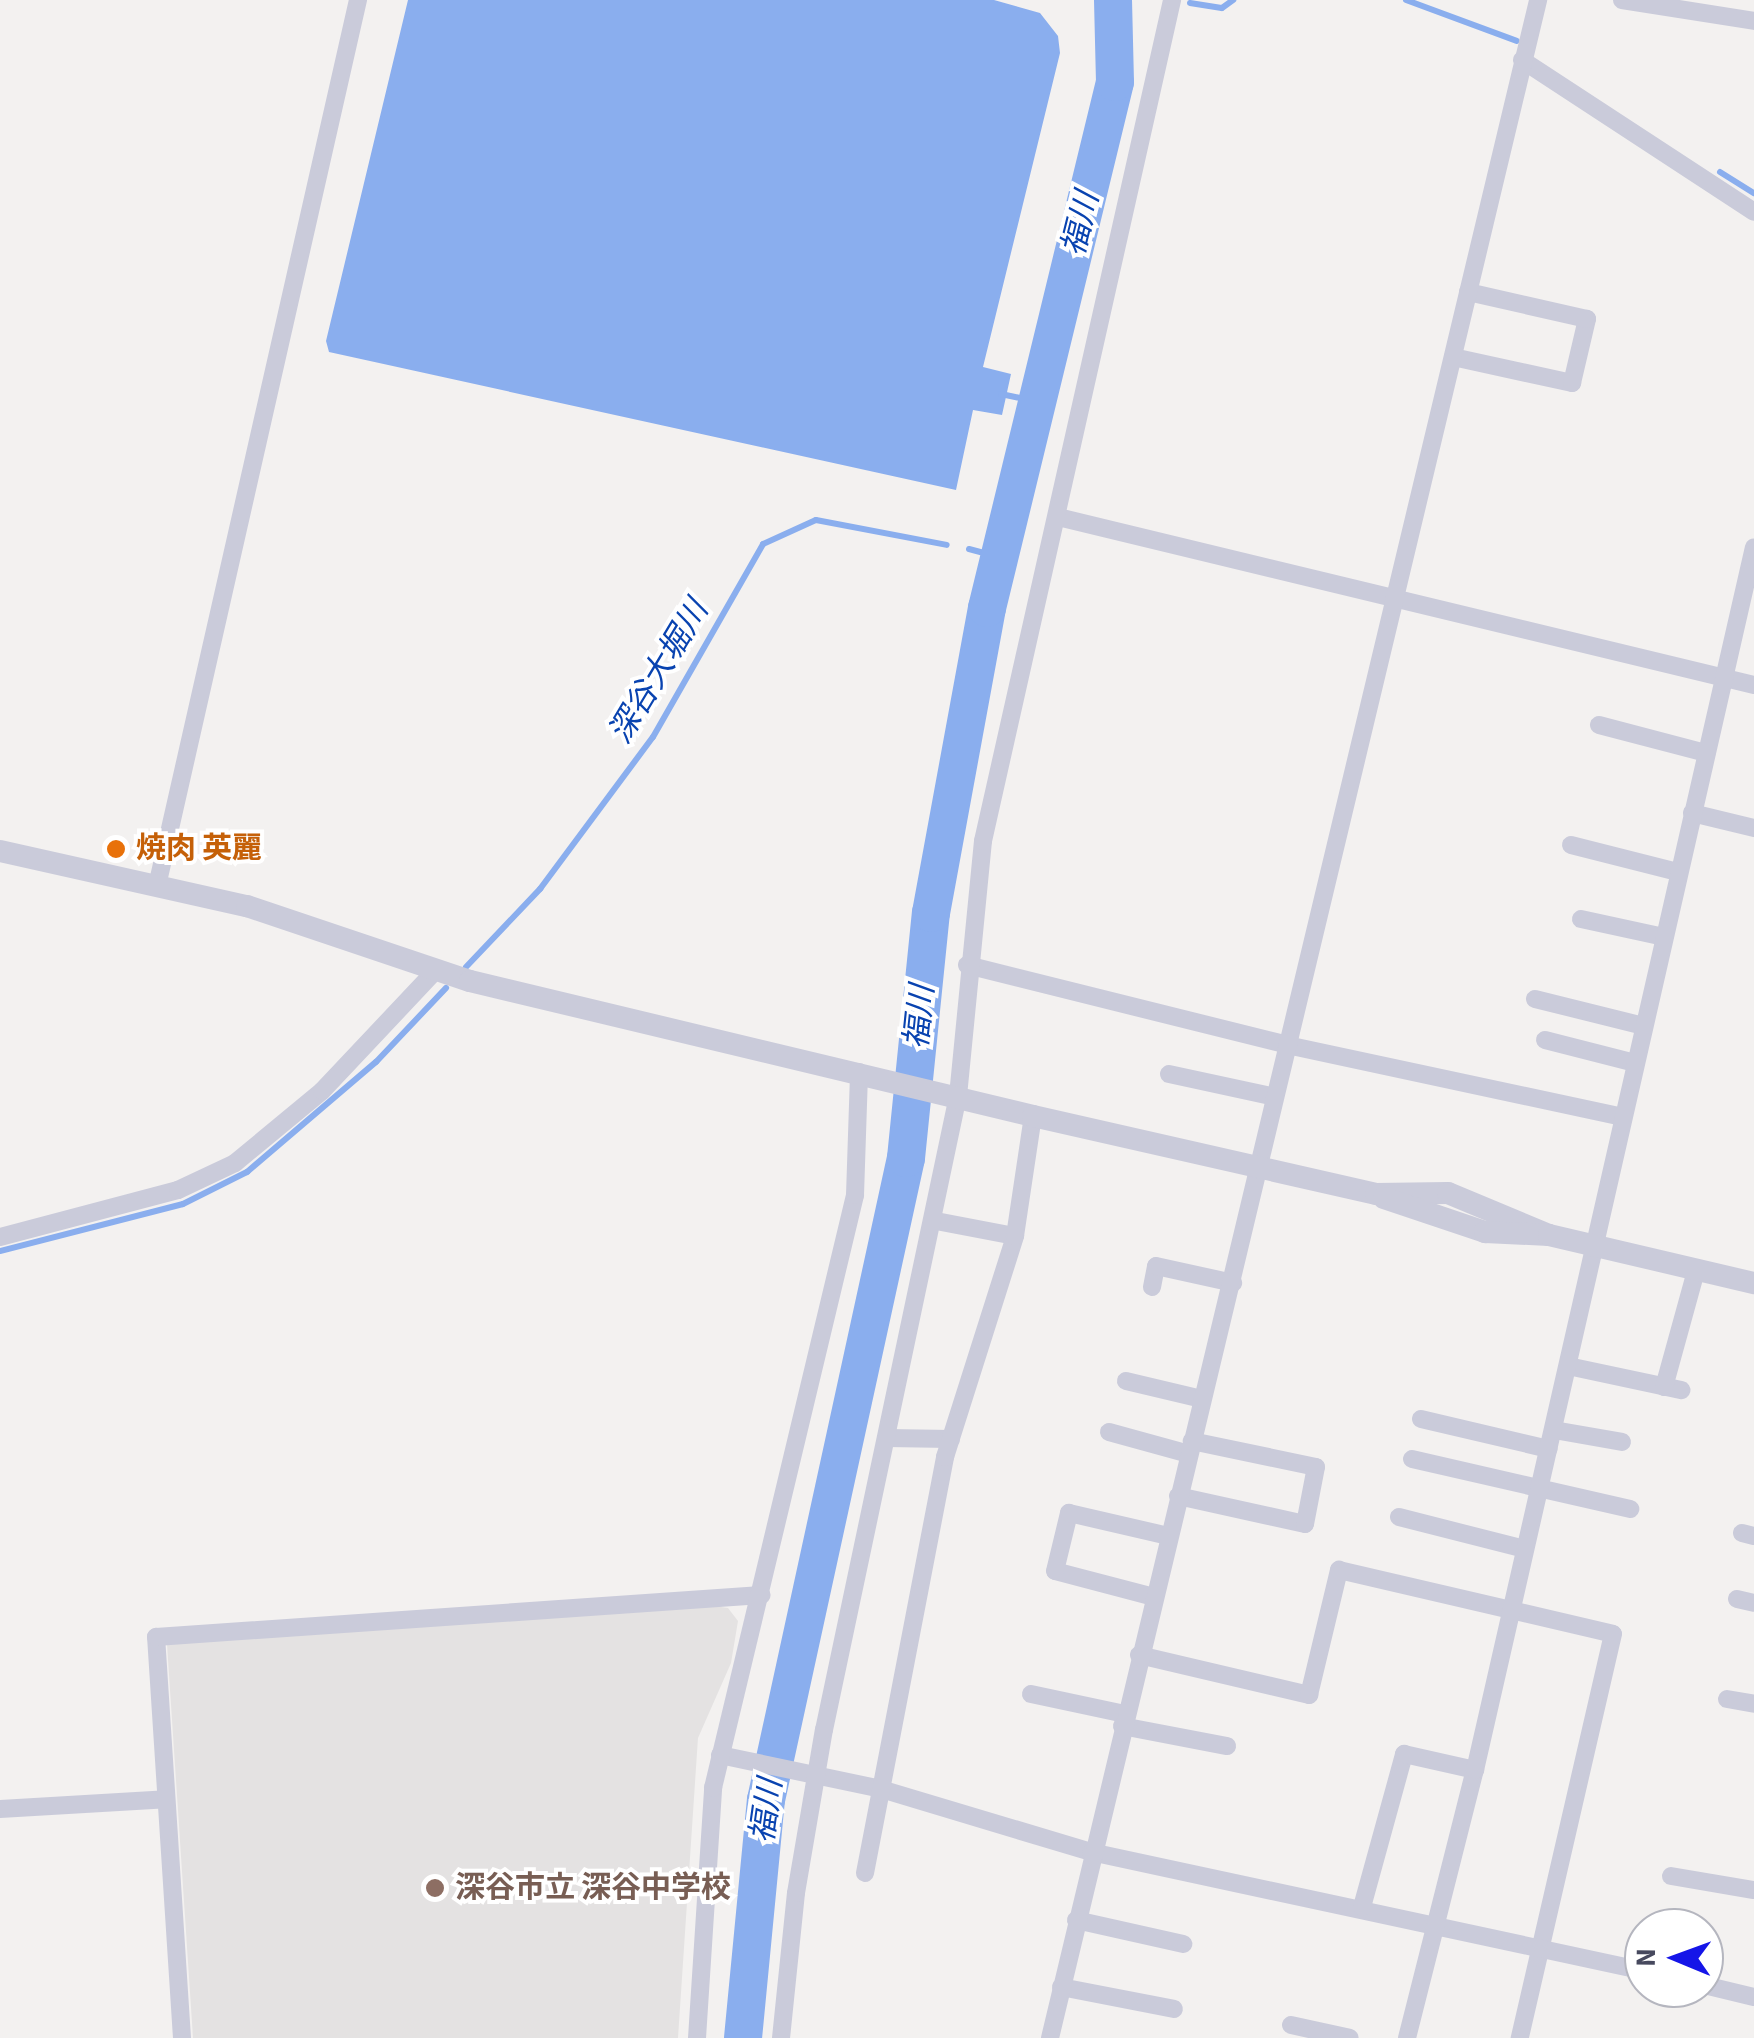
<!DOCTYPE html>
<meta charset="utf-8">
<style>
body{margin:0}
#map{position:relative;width:1754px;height:2038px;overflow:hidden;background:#f3f1f0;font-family:"Source Sans 3","Noto Sans JP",sans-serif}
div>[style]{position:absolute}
.education>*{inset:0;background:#e4e2e2}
.water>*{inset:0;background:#8aaeee}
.stream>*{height:6px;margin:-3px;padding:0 3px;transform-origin:3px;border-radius:3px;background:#8aaeee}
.river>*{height:38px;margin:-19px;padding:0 19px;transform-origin:19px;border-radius:19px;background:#8aaeee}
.minor>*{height:18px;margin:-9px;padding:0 9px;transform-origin:9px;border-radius:9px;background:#cacbda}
.tertiary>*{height:22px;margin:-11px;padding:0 11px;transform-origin:11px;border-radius:11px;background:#cacbda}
.dots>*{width:28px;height:28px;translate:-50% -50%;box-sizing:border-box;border:5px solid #fff;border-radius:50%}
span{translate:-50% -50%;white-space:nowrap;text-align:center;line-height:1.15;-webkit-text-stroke:8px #fff;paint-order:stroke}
.food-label{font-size:30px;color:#c56008;font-weight:700}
.left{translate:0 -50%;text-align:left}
.education-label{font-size:30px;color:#785e54;font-weight:700}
.water-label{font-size:32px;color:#0943b0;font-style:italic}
.north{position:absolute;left:1624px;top:1908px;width:100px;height:100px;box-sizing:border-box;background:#fff;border:2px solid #b5b6bf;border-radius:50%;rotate:271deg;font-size:28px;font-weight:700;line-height:40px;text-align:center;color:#47495e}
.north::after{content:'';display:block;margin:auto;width:35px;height:45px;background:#1515e8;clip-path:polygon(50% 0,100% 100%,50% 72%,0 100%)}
</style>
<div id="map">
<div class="education">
<i style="clip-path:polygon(707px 1605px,728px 1608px,738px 1621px,731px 1663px,698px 1738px,678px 2038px,193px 2038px,167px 1644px)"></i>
</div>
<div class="water">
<i style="clip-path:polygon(408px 0,994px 0,1040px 13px,1058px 36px,1060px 53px,983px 367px,1011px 374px,1002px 415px,973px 410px,956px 490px,329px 352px,326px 341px)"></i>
</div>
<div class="stream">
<i style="left:1406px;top:0;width:118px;rotate:20.3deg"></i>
<i style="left:1190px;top:3px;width:32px;rotate:9deg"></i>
<i style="left:1222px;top:8px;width:14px;rotate:-36deg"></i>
<i style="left:1720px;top:172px;width:40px;rotate:32deg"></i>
<i style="left:1001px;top:394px;width:34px;rotate:12deg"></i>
<i style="left:969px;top:549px;width:30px;rotate:15deg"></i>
<i style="left:466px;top:967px;width:108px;rotate:-46.5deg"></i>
<i style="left:540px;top:889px;width:189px;rotate:-53.4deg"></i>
<i style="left:653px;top:737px;width:222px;rotate:-60.3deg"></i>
<i style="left:763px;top:544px;width:58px;rotate:-24.4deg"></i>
<i style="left:816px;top:520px;width:133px;rotate:10.8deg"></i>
<i style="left:0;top:1251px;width:189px;rotate:-14.4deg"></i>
<i style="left:183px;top:1204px;width:72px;rotate:-26.6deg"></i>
<i style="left:247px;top:1172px;width:170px;rotate:-40.5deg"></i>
<i style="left:376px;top:1062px;width:102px;rotate:-46.6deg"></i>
</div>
<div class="river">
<i style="left:743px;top:2038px;width:239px;rotate:-84.5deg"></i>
<i style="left:766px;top:1800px;width:657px;rotate:-77.7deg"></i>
<i style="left:906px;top:1158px;width:246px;rotate:-84.2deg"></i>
<i style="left:931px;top:913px;width:310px;rotate:-79.6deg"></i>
<i style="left:987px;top:608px;width:541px;rotate:-76.32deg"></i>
<i style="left:1115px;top:82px;width:82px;rotate:-91.4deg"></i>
</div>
<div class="minor">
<i style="left:1622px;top:0;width:134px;rotate:9deg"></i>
<i style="left:1522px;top:60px;width:277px;rotate:33.2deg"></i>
<i style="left:1453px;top:357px;width:122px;rotate:12.3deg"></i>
<i style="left:1572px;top:383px;width:66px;rotate:-76.8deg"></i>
<i style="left:1587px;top:319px;width:122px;rotate:-167.2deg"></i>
<i style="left:1058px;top:517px;width:716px;rotate:13.57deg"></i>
<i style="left:1599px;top:725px;width:111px;rotate:14.7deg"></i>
<i style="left:1692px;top:813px;width:64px;rotate:13.6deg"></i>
<i style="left:1571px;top:845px;width:110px;rotate:14.2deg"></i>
<i style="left:157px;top:886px;width:909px;rotate:-77.22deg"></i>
<i style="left:1581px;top:919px;width:85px;rotate:12.2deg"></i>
<i style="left:967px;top:965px;width:330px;rotate:14deg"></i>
<i style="left:1287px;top:1045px;width:343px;rotate:12.1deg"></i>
<i style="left:1535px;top:999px;width:112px;rotate:13.9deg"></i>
<i style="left:1545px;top:1040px;width:93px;rotate:14.3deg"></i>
<i style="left:1169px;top:1074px;width:108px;rotate:12.2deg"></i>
<i style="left:936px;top:1221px;width:80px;rotate:10.8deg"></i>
<i style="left:0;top:1237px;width:184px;rotate:-14.8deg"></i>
<i style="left:178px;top:1190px;width:63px;rotate:-25.3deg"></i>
<i style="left:235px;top:1163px;width:113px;rotate:-39.6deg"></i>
<i style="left:322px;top:1091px;width:165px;rotate:-46.7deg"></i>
<i style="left:1152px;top:1287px;width:21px;rotate:-79deg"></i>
<i style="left:1156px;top:1266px;width:79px;rotate:12.4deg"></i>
<i style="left:1568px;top:1366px;width:116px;rotate:12deg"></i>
<i style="left:1126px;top:1381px;width:78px;rotate:13.3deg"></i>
<i style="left:1664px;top:1387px;width:120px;rotate:-74.6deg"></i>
<i style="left:1421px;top:1419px;width:131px;rotate:13.2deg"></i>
<i style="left:1554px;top:1430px;width:69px;rotate:10deg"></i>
<i style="left:1109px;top:1432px;width:83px;rotate:15.4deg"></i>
<i style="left:887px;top:1438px;width:64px;rotate:0.9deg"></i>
<i style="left:1412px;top:1459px;width:224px;rotate:12.9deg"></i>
<i style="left:1178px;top:1496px;width:130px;rotate:12.4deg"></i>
<i style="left:1305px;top:1524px;width:58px;rotate:-79.1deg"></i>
<i style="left:1316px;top:1467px;width:127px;rotate:-168.2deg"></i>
<i style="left:1399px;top:1517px;width:130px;rotate:14.3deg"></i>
<i style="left:1742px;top:1533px;width:12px;rotate:14deg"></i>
<i style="left:1154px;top:1597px;width:102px;rotate:-165.3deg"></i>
<i style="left:1055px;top:1571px;width:60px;rotate:-76.4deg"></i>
<i style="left:1069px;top:1513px;width:103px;rotate:13deg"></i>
<i style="left:1737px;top:1599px;width:17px;rotate:13deg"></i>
<i style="left:1139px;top:1655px;width:175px;rotate:13.2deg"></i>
<i style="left:1309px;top:1695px;width:129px;rotate:-76.5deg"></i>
<i style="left:1339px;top:1570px;width:281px;rotate:13.1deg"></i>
<i style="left:1613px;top:1634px;width:415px;rotate:103deg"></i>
<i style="left:1031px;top:1694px;width:96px;rotate:12deg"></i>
<i style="left:1727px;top:1699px;width:27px;rotate:10deg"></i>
<i style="left:1122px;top:1726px;width:107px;rotate:10.8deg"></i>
<i style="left:720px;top:1755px;width:165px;rotate:11.9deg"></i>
<i style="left:881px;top:1789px;width:219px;rotate:16.7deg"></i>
<i style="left:1091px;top:1852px;width:566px;rotate:12.14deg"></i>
<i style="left:0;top:1809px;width:166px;rotate:-3.4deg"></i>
<i style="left:865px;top:1873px;width:424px;rotate:-79.1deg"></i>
<i style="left:945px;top:1457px;width:232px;rotate:-72.4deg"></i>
<i style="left:1015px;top:1236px;width:121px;rotate:-81.5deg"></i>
<i style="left:1671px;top:1876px;width:84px;rotate:9.6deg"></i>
<i style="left:1362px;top:1907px;width:159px;rotate:-74.6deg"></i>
<i style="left:1404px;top:1754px;width:73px;rotate:12.7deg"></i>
<i style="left:1076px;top:1920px;width:110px;rotate:12.6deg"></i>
<i style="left:1704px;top:1985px;width:51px;rotate:13.5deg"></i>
<i style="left:1061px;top:1987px;width:115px;rotate:11deg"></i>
<i style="left:1291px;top:2025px;width:60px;rotate:12.4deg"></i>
<i style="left:182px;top:2038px;width:402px;rotate:-93.7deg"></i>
<i style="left:156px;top:1637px;width:607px;rotate:-3.96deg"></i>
<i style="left:697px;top:2038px;width:251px;rotate:-86.3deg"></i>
<i style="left:713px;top:1788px;width:610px;rotate:-76.53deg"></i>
<i style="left:855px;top:1195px;width:123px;rotate:-88.1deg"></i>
<i style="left:781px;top:2038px;width:146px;rotate:-84.1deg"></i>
<i style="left:796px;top:1893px;width:165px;rotate:-80.3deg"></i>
<i style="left:824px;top:1730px;width:648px;rotate:-78.07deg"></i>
<i style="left:958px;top:1096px;width:256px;rotate:-84.4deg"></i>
<i style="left:983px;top:841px;width:862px;rotate:-77.33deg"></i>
<i style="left:1050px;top:2038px;width:2096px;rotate:-76.53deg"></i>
<i style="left:1407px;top:2038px;width:276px;rotate:-75.8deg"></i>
<i style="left:1475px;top:1770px;width:1254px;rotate:-77.15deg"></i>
</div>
<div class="tertiary">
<i style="left:0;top:851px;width:253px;rotate:12.6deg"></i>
<i style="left:247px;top:906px;width:235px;rotate:18.6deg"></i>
<i style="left:470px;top:981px;width:579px;rotate:13.48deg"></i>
<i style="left:1033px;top:1116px;width:352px;rotate:12.8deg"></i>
<i style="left:1376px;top:1194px;width:72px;rotate:-0.8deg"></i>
<i style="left:1448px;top:1193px;width:109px;rotate:22.6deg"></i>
<i style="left:1384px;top:1198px;width:107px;rotate:18.6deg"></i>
<i style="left:1485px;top:1232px;width:64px;rotate:2.7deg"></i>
<i style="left:1549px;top:1235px;width:211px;rotate:13.2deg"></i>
</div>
<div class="dots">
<i style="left:116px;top:849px;background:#e8710a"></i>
<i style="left:435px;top:1888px;background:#8d6e63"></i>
</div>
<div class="food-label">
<span class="left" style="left:136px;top:849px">焼肉 英麗</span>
</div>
<div class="education-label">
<span class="left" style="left:455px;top:1888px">深谷市立 深谷中学校</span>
</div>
<div class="water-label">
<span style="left:1081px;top:224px;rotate:-76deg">福川</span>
<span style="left:659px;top:672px;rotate:-59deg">深谷大堀川</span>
<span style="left:920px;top:1017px;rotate:-84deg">福川</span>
<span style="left:767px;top:1811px;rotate:-82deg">福川</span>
</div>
<div class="north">N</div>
</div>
